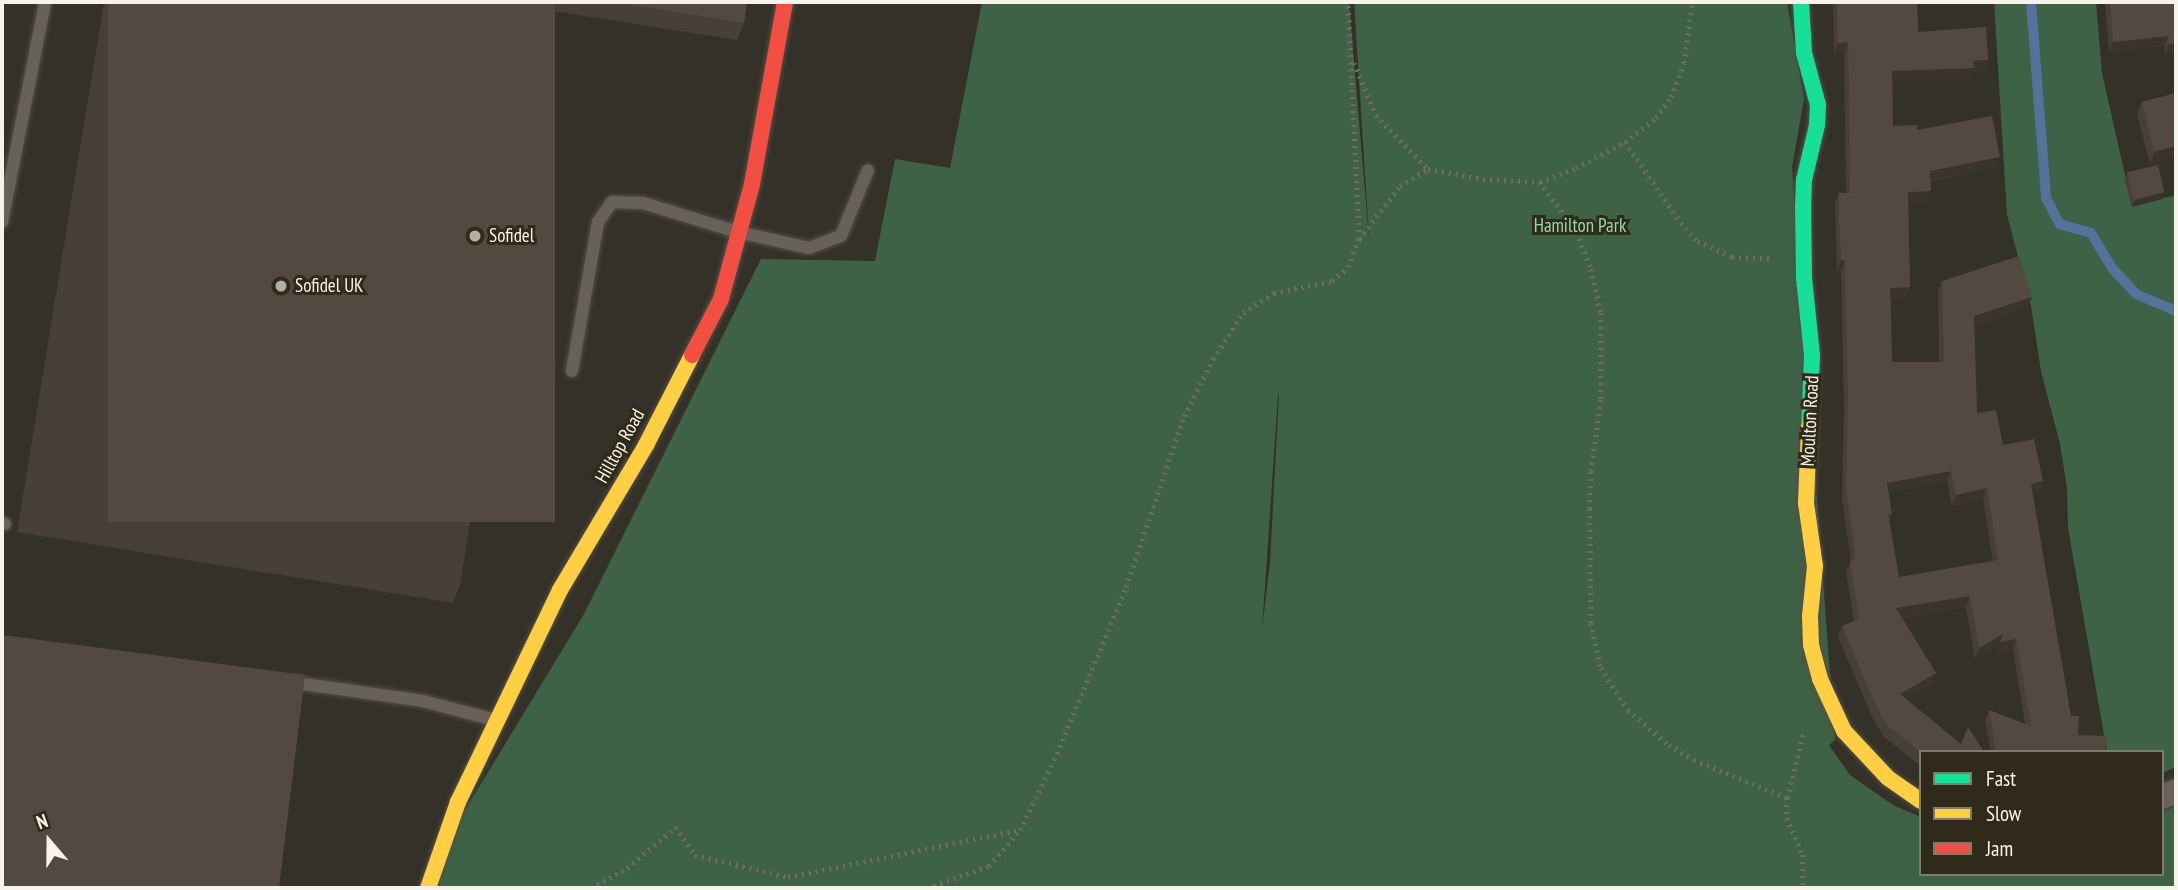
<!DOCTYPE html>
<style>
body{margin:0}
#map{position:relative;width:2178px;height:890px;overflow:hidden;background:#343128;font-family:"PT Sans Narrow",sans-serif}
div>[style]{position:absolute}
.green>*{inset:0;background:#3e6246}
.stream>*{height:10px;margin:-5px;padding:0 5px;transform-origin:5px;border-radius:5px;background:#53729c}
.path>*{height:4.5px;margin-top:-2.25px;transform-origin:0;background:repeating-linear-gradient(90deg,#706c65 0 2px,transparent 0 7px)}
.roads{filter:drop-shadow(0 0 2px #524f48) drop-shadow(0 0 2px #524f48)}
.lane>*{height:12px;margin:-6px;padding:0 6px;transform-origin:6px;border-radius:6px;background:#67615a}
.street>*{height:24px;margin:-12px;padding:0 12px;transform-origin:12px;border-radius:12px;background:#67615a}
.fast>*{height:16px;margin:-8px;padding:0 8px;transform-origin:8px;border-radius:8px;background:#16e098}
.slow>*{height:16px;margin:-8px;padding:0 8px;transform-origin:8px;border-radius:8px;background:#ffcf43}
.jam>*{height:16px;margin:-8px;padding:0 8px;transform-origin:8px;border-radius:8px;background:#f24e42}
.wall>*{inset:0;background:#483f38}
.shaded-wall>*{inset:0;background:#3b332e}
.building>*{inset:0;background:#544941;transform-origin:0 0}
.dots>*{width:19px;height:19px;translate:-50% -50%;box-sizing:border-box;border:4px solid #2f2a19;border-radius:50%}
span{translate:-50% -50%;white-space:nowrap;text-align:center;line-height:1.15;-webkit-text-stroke:6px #2f2a19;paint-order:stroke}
.park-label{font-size:19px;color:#8ddea4}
.poi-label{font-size:19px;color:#f6f4e9}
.left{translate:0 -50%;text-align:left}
.street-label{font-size:19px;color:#f6f4e9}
.frame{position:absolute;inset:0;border:4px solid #f6f4e9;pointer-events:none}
.legend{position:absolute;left:1919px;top:750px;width:245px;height:126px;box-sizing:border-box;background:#2f2a19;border:2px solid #7f7b6c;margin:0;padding:9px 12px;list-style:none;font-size:21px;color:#f6f4e9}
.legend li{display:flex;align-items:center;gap:14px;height:35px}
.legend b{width:35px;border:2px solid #7f7b6c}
.north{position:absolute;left:14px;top:806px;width:70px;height:70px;-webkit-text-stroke:5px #2f2a19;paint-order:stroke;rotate:340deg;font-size:19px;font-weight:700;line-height:28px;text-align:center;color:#f6f4e9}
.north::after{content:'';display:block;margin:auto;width:24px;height:32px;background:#f6f4e9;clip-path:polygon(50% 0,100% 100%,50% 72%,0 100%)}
</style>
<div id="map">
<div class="green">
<i style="clip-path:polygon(evenodd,982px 2px,1349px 2px,1370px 251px,1354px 2px,1787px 2px,1804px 99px,1792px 167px,1835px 740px,1829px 745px,1850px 775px,1893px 805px,1921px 817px,1921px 874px,2162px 874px,2162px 812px,2176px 806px,2176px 888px,437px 888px,442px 848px,584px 614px,761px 259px,875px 261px,895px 159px,950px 168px,982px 2px,1279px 395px,1270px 563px,1262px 630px,1278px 395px,1279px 395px)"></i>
<i style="clip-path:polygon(1994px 2px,2096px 2px,2102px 73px,2132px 206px,2176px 195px,2176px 767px,2162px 773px,2162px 752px,2107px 752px,2068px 528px,2067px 488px,2060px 444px,2041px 371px,2031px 306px,2007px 215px)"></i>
</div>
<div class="stream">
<i style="left:2031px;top:2px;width:197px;rotate:85.6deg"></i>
<i style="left:2046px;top:198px;width:30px;rotate:62deg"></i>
<i style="left:2060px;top:224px;width:32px;rotate:16deg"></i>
<i style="left:2091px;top:233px;width:41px;rotate:59deg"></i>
<i style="left:2112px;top:268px;width:35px;rotate:47deg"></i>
<i style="left:2136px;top:294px;width:43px;rotate:23deg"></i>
</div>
<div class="path">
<i style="left:1354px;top:63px;width:56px;rotate:67.1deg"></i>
<i style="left:1376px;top:115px;width:75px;rotate:46.1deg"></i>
<i style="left:1428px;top:169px;width:56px;rotate:10.3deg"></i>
<i style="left:1483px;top:179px;width:57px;rotate:3deg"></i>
<i style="left:1540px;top:182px;width:39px;rotate:-21deg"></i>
<i style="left:1576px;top:168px;width:55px;rotate:-28deg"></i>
<i style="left:1625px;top:142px;width:39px;rotate:-38deg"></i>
<i style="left:1656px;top:118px;width:26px;rotate:-54deg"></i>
<i style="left:1671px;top:97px;width:36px;rotate:-69deg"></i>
<i style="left:1684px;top:63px;width:62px;rotate:-82.5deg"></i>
<i style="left:1625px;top:142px;width:98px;rotate:55.3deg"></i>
<i style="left:1681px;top:223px;width:25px;rotate:47deg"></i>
<i style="left:1698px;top:241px;width:38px;rotate:25deg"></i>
<i style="left:1732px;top:257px;width:37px;rotate:2deg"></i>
<i style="left:1540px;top:182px;width:62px;rotate:53.5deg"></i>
<i style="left:1577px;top:232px;width:40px;rotate:69deg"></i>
<i style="left:1591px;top:269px;width:45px;rotate:77.2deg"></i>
<i style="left:1601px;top:313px;width:87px;rotate:90deg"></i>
<i style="left:1601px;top:400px;width:73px;rotate:97.9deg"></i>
<i style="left:1591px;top:472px;width:37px;rotate:92deg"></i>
<i style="left:1590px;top:509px;width:114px;rotate:89.5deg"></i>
<i style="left:1591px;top:623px;width:46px;rotate:77.5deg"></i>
<i style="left:1601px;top:668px;width:50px;rotate:57.3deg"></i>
<i style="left:1628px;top:710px;width:54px;rotate:40.5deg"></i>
<i style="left:1669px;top:745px;width:29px;rotate:31deg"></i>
<i style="left:1694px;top:760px;width:100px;rotate:22.2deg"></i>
<i style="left:1787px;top:798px;width:20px;rotate:90deg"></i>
<i style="left:1787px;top:818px;width:40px;rotate:66.6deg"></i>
<i style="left:1803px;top:855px;width:33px;rotate:90deg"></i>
<i style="left:1359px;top:239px;width:67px;rotate:-52.3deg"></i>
<i style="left:1400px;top:186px;width:33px;rotate:-31deg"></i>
<i style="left:1787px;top:798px;width:69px;rotate:-75.8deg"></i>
<i style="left:591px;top:888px;width:41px;rotate:-29.1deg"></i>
<i style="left:627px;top:868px;width:64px;rotate:-39.9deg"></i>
<i style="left:676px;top:827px;width:34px;rotate:56deg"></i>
<i style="left:695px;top:855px;width:96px;rotate:13.3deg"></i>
<i style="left:788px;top:877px;width:236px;rotate:-11.5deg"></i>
<i style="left:927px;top:888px;width:66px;rotate:-19.5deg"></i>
<i style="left:989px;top:866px;width:48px;rotate:-49.3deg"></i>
<i style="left:1020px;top:830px;width:78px;rotate:-64.1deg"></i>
<i style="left:1054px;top:760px;width:187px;rotate:-67.4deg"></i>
<i style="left:1126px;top:587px;width:181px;rotate:-71.3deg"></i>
<i style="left:1184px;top:416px;width:64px;rotate:-63deg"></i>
<i style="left:1213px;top:359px;width:55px;rotate:-56.9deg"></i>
<i style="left:1243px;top:313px;width:37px;rotate:-33deg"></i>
<i style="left:1274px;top:293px;width:59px;rotate:-11.7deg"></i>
<i style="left:1332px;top:281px;width:21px;rotate:-41deg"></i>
<i style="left:1348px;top:267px;width:30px;rotate:-69deg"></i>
<i style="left:1359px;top:239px;width:237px;rotate:-92.7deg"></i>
</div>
<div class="roads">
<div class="lane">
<i style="left:2px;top:222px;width:224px;rotate:-78.9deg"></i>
<i style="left:572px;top:371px;width:151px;rotate:-80.1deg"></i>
<i style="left:598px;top:222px;width:24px;rotate:-55deg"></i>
<i style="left:612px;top:202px;width:31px;rotate:2deg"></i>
<i style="left:643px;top:203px;width:99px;rotate:17deg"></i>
<i style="left:738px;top:232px;width:73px;rotate:12.7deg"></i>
<i style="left:809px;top:248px;width:34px;rotate:-21deg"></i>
<i style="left:841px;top:236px;width:71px;rotate:-67.8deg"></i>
<i style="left:2px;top:523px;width:3px;rotate:18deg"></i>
<i style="left:290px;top:682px;width:134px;rotate:8.1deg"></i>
<i style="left:423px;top:701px;width:74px;rotate:14.8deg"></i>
</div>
<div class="street">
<i style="left:2162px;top:797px;width:15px;rotate:-23deg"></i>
</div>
<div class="fast">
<i style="left:1801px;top:2px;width:51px;rotate:86.6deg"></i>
<i style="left:1804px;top:53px;width:54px;rotate:74.9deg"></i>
<i style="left:1818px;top:105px;width:20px;rotate:93deg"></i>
<i style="left:1817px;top:125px;width:57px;rotate:103.3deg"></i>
<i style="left:1804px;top:180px;width:26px;rotate:92deg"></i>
<i style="left:1803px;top:206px;width:72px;rotate:89.2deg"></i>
<i style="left:1804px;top:278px;width:78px;rotate:84.1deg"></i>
<i style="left:1812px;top:356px;width:72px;rotate:92.4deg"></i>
</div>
<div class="slow">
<i style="left:1809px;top:428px;width:75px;rotate:92.3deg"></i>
<i style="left:1806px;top:503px;width:64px;rotate:81.9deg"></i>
<i style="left:1815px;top:566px;width:50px;rotate:95.7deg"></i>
<i style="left:1810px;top:616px;width:29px;rotate:88deg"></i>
<i style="left:1811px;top:645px;width:35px;rotate:75deg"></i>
<i style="left:1820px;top:679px;width:57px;rotate:65.2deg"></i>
<i style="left:1844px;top:731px;width:64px;rotate:46.9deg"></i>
<i style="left:1888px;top:778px;width:40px;rotate:34.9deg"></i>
<i style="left:428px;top:888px;width:91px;rotate:-70.8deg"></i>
<i style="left:458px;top:802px;width:235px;rotate:-64.3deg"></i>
<i style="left:560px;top:590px;width:169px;rotate:-59.3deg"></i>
<i style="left:646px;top:445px;width:101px;rotate:-62.9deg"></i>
</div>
<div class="jam">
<i style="left:692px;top:355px;width:63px;rotate:-62.6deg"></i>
<i style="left:721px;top:299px;width:119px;rotate:-74.9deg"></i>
<i style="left:752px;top:184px;width:185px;rotate:-79.7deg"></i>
</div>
</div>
<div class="wall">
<i style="clip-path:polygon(104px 2px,747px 2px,744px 23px,737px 40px,553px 11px,460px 585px,453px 603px,17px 532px)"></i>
<i style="clip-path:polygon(evenodd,1833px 2px,1917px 2px,1918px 32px,1984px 71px,1972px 72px,1970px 79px,1892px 81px,1893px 126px,1917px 130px,1996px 167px,1931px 181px,1931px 191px,1927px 202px,1908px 202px,1910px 287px,1906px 298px,1891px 299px,1892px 362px,1939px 362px,1938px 292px,1942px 281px,2032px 297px,2028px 307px,1974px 326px,1977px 413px,2003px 445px,2039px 492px,2032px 493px,2071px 716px,2078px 735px,2105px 752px,1991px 752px,1985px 721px,1989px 710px,2025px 724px,2013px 650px,1996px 653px,1999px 645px,1975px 659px,1966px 607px,1902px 618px,1936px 673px,1932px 684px,1906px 699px,1961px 744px,1984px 752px,1921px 752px,1921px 766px,1884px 737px,1873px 719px,1838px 637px,1842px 626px,1854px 621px,1846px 572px,1851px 561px,1842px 499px,1844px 408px,1841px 271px,1837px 271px,1835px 204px,1839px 193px,1846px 193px,1844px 53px,1834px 53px,1833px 2px,1947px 481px,1952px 506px,1983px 499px,1993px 561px,1899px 577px,1890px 522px,1889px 492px,1947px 481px)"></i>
<i style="clip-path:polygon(2105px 2px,2176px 2px,2176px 53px,2165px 54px,2164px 46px,2109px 52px)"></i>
<i style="clip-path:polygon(2176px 93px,2150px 164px,2137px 114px,2142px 102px)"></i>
<i style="clip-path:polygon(2127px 174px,2162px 199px,2132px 207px,2125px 180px)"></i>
</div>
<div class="shaded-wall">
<i style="clip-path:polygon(2168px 36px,2164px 46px,2109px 52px,2113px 42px)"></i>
<i style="clip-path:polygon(1848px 42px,1844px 53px,1834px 53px,1838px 43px)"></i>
<i style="clip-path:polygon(2176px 43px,2176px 53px,2165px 54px,2169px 44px)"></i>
<i style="clip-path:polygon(1988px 60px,1984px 71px,1972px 72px,1970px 79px,1888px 81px,1892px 71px)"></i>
<i style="clip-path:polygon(2176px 146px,2176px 157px,2150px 164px,2154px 152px)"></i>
<i style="clip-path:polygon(2000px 157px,1996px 167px,1926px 181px,1930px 171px)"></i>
<i style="clip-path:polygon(1931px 191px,1927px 202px,1904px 202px,1908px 192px)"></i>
<i style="clip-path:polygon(2164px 192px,2162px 199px,2132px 207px,2134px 201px)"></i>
<i style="clip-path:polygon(1841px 260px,1845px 260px,1841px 271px,1837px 271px)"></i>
<i style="clip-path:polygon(1910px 287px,1906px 298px,1886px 299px,1890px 288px)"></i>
<i style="clip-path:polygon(2032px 297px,2028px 307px,1970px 327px,1974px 316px)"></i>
<i style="clip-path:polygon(1951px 471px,1947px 481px,1883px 493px,1887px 483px)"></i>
<i style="clip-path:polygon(2043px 481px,2039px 492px,2027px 495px,2031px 484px)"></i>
<i style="clip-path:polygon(1987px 488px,1983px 499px,1952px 506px,1956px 495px)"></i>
<i style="clip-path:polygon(1970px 596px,1966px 607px,1893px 619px,1896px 608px)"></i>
<i style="clip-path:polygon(2003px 634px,2016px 639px,2013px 650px,1996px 653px,1999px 645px,1975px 659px,1979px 648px)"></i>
<i style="clip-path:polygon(1936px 673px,1932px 684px,1896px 705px,1900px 694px)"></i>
</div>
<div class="building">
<i style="left:108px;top:2px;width:447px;height:520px"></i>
<i style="clip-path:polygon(613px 2px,747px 2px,744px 23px)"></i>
<i style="clip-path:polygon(evenodd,1837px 2px,1917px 2px,1918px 32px,1986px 27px,1988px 60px,1973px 61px,1974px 68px,1892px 71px,1893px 126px,1917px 125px,1917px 130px,1992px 116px,2000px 157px,1930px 171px,1931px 191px,1908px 192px,1910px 287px,1890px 288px,1892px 362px,1944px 362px,1942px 281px,2019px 256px,2032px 297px,1974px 316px,1977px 413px,1996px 410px,2003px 445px,2034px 439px,2043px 481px,2031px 484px,2071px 716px,2079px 716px,2078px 735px,2106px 736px,2105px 752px,1996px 752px,1989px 710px,2031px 726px,2016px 639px,2000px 642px,2003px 634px,1979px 648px,1970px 596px,1896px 608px,1936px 673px,1900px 694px,1961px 744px,1968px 727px,1984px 752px,1921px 752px,1888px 726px,1877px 708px,1842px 626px,1859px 619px,1850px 561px,1854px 560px,1855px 552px,1846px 488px,1848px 397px,1845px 260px,1841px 260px,1839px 220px,1839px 193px,1850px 193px,1848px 42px,1838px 43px,1837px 2px,1951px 471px,1956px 495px,1987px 488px,1998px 560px,1899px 577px,1888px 515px,1892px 514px,1887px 483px,1951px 471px)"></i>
<i style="clip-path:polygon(2110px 2px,2176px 2px,2176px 43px,2169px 44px,2168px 36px,2113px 42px)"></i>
<i style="clip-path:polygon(2176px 93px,2176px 146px,2154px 152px,2142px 102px)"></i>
<i style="left:2158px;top:165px;width:28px;height:32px;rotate:77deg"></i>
<i style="clip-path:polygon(2px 635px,305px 675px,279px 888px,2px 888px)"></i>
</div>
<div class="dots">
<i style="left:475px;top:236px;background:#b2b0a5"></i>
<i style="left:281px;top:286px;background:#b2b0a5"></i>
</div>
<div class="park-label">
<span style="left:1580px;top:226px">Hamilton Park</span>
</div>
<div class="poi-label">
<span class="left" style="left:489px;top:236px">Sofidel</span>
<span class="left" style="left:295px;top:286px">Sofidel UK</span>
</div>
<div class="street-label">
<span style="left:1810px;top:421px;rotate:-87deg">Moulton Road</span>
<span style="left:620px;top:446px;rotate:-61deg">Hilltop Road</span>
</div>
<div class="frame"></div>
<ul class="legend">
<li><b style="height:9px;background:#16e098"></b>Fast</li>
<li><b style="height:9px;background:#ffcf43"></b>Slow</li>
<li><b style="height:9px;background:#f24e42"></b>Jam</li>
</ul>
<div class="north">N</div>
</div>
